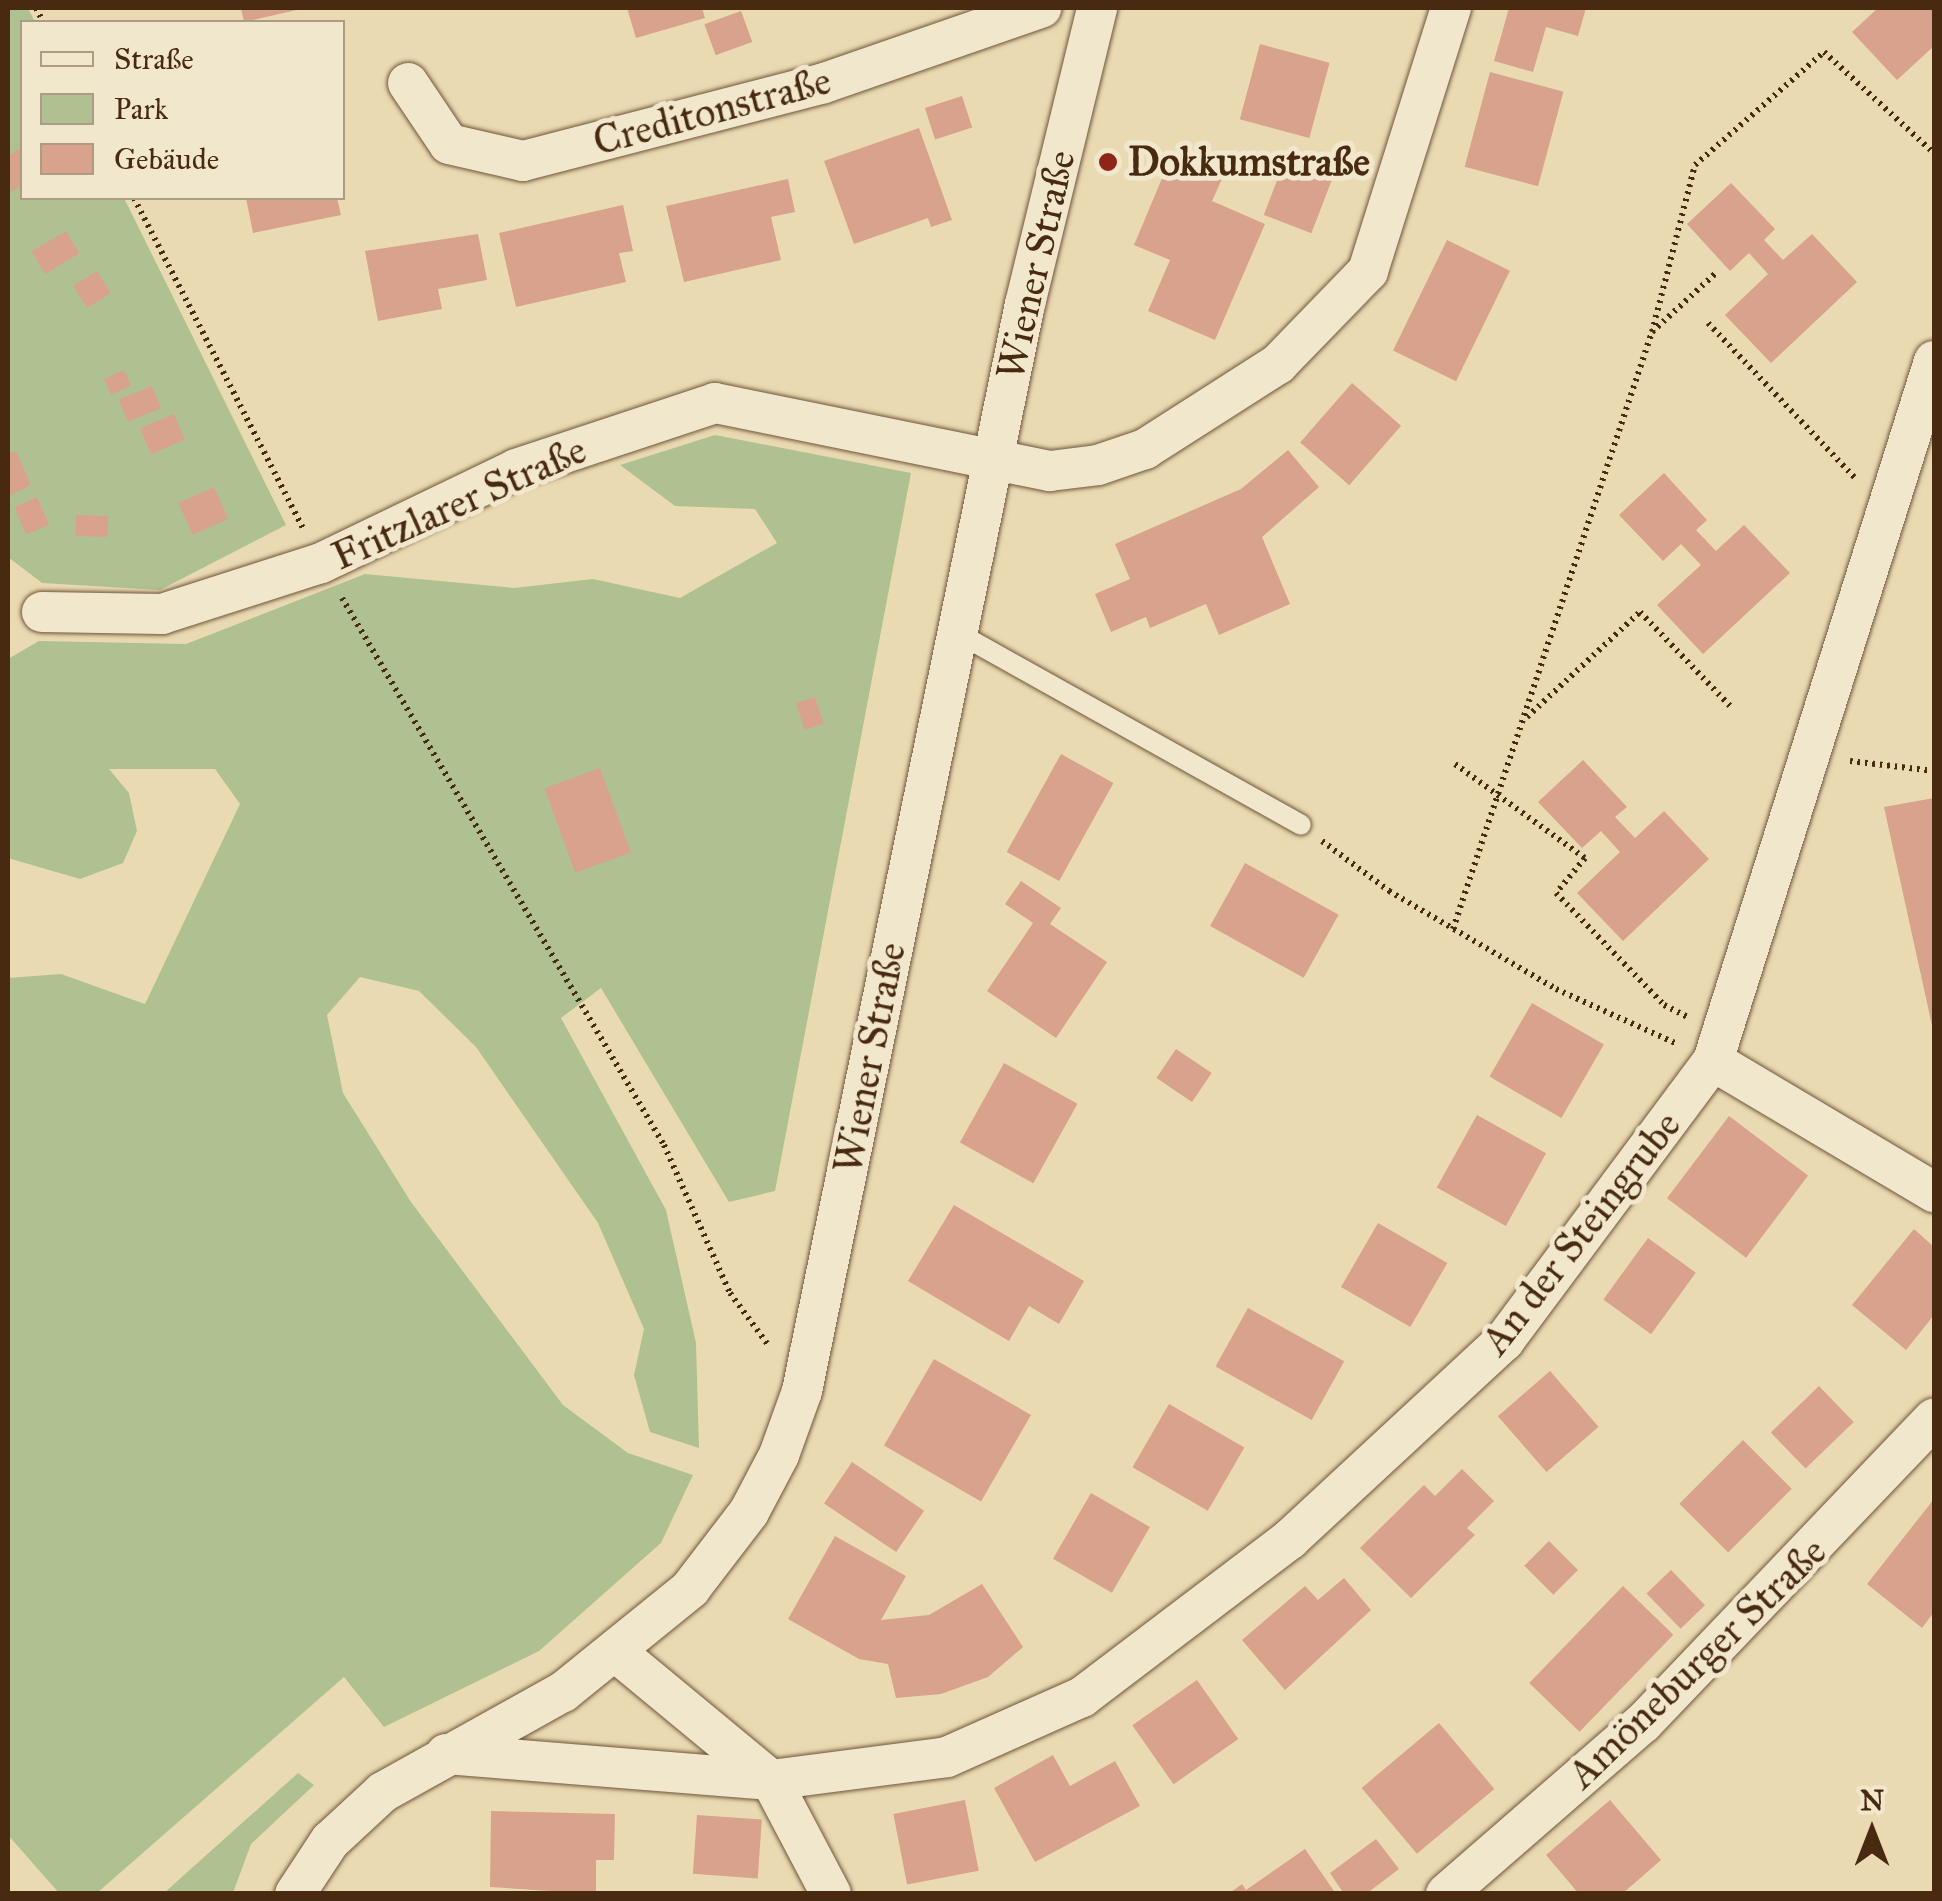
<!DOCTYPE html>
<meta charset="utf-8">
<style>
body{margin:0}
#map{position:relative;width:1942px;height:1901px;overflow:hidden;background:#eadab2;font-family:"IM FELL Great Primer",serif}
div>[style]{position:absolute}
.green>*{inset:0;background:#b0c191}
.building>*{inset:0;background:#d8a28d;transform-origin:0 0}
.path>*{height:6px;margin-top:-3px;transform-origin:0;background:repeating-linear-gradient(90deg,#482a11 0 2.5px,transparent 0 7.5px)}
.roads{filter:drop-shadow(0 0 2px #705639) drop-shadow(0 0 2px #705639)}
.lane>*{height:20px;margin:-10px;padding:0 10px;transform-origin:10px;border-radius:10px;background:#f1e7cd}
.street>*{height:40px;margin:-20px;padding:0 20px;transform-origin:20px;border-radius:20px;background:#f1e7cd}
.dots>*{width:28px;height:28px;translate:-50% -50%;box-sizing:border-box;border:5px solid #f1e7cd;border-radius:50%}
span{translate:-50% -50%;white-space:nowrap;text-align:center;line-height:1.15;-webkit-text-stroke:10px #f1e7cd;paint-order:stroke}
.street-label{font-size:40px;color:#482a11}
.poi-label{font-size:40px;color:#482a11;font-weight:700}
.left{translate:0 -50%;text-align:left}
.frame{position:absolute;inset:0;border:10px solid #482a11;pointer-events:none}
.legend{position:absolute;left:20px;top:20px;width:325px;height:180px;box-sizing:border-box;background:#f1e7cd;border:2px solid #ad9b82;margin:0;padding:12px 18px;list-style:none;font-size:30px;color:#482a11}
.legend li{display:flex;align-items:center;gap:20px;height:50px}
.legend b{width:50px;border:2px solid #ad9b82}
.north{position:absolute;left:1822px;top:1781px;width:100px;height:100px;-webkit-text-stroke:8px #f1e7cd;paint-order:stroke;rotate:0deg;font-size:28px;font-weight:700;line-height:40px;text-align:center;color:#482a11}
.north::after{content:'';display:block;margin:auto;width:35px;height:45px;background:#482a11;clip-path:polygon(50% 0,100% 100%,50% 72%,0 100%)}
</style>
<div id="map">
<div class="green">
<i style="clip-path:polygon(8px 8px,28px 8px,35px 22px,22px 22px,22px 198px,124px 198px,286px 525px,160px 590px,42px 583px,8px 557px)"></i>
<i style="clip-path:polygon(715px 435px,911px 473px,775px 1191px,729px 1202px,601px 988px,561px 1018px,666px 1210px,696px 1343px,699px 1448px,650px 1432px,634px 1375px,644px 1329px,598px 1223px,476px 1047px,419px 991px,360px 977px,327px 1015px,343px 1093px,411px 1202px,563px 1405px,628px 1453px,693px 1475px,661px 1543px,539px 1651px,384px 1727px,344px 1677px,97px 1893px,59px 1893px,8px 1835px,8px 978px,61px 974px,145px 1004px,240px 804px,215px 769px,109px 769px,129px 793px,137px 831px,123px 863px,80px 879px,8px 858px,8px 659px,39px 641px,186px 644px,365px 574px,514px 588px,593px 579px,680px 598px,777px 543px,755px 509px,675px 506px,620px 465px)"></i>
<i style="clip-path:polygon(298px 1773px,314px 1785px,251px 1844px,233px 1893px,164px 1893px)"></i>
</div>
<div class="building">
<i style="clip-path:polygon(241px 8px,300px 8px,301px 9px,244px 22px)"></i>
<i style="clip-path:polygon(627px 8px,702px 8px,705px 18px,636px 38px)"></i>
<i style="clip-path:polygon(1509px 8px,1586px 8px,1578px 36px,1546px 27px,1533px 72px,1494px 61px)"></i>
<i style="clip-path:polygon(1878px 8px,1934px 8px,1934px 46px,1897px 80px,1852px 32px)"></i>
<i style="left:741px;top:11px;width:33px;height:39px;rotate:70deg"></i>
<i style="left:1260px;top:44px;width:72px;height:78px;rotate:15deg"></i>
<i style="left:1490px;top:72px;width:76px;height:98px;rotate:15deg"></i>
<i style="left:962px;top:96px;width:33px;height:39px;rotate:72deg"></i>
<i style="clip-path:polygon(919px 128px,952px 220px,931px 227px,928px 218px,854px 244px,824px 161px)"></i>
<i style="clip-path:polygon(22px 147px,22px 185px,11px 192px,8px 156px)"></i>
<i style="clip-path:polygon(1171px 157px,1222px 179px,1212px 201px,1265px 224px,1215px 340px,1148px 311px,1170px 260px,1134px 245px)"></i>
<i style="left:1286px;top:157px;width:51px;height:62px;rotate:21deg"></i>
<i style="clip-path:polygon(788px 179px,795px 212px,771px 217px,781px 260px,684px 282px,666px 206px)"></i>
<i style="clip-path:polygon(1731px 183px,1775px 229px,1764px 240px,1783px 260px,1812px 234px,1857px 282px,1771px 363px,1725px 315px,1768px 274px,1749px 253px,1730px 271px,1687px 224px)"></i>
<i style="clip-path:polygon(246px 198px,337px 198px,341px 215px,253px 233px)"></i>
<i style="clip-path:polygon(623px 205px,633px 251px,619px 253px,626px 282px,516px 307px,499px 233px)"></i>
<i style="left:66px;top:231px;width:26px;height:40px;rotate:59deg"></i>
<i style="clip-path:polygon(478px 234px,487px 280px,438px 289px,442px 309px,378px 321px,365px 251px)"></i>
<i style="left:1447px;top:240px;width:70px;height:123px;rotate:26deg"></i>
<i style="left:97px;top:271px;width:26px;height:28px;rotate:58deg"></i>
<i style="left:124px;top:370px;width:17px;height:22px;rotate:65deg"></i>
<i style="left:1352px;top:383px;width:65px;height:79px;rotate:41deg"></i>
<i style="left:152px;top:386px;width:24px;height:36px;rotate:68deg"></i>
<i style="left:174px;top:414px;width:28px;height:37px;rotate:67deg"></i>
<i style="clip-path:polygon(1288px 450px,1319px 487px,1262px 537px,1290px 604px,1219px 635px,1206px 604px,1150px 628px,1146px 617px,1111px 632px,1095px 594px,1130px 579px,1115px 544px,1241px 489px)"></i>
<i style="clip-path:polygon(16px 451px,31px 485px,8px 496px,8px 454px)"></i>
<i style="clip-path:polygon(1664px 473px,1707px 520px,1696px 530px,1716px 551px,1744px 525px,1790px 573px,1703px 654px,1657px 605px,1701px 565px,1681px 544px,1663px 561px,1619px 515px)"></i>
<i style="left:214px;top:487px;width:35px;height:39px;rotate:66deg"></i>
<i style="left:37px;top:497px;width:30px;height:25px;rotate:66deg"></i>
<i style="left:76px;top:515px;width:32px;height:21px;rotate:2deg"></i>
<i style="left:815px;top:697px;width:28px;height:20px;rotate:72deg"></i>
<i style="left:1061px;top:754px;width:60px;height:112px;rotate:29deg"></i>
<i style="clip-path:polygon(1583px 760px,1627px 807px,1615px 817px,1635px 838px,1664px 811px,1709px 859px,1623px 941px,1577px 893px,1620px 852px,1601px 831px,1582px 848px,1538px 802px)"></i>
<i style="left:600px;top:768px;width:90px;height:59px;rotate:70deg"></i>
<i style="clip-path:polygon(1934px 798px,1934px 1030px,1933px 1030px,1884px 807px)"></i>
<i style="left:1245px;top:863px;width:107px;height:72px;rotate:29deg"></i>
<i style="clip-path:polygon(1021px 881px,1061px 908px,1050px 924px,1107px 962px,1056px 1038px,987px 991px,1033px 923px,1005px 904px)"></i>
<i style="left:1532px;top:1003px;width:83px;height:85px;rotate:30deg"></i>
<i style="left:1176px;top:1049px;width:43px;height:35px;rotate:34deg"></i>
<i style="left:1004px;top:1063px;width:84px;height:91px;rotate:29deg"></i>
<i style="left:1477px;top:1115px;width:79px;height:83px;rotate:29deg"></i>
<i style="left:1729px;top:1116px;width:99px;height:103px;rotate:37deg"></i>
<i style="clip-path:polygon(954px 1205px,1084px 1281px,1059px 1324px,1029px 1306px,1009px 1341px,908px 1281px)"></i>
<i style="left:1378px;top:1223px;width:80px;height:74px;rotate:30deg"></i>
<i style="clip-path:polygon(1914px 1229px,1934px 1247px,1934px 1315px,1906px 1350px,1852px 1305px)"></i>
<i style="left:1648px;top:1238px;width:59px;height:76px;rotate:36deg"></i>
<i style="left:1248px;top:1308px;width:110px;height:67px;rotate:29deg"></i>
<i style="left:934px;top:1359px;width:112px;height:100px;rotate:30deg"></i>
<i style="left:1550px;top:1371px;width:74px;height:69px;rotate:49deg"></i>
<i style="left:1819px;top:1386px;width:50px;height:67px;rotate:46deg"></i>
<i style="left:1169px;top:1404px;width:87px;height:73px;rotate:30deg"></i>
<i style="left:1743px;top:1440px;width:69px;height:90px;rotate:45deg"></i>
<i style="left:852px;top:1462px;width:87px;height:50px;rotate:34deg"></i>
<i style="clip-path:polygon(1462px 1469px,1494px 1501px,1467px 1528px,1475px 1535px,1411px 1598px,1360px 1548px,1424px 1485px,1435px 1496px)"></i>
<i style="left:1091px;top:1493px;width:68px;height:76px;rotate:30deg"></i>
<i style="clip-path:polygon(1934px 1499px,1934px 1612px,1922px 1628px,1867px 1584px)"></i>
<i style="clip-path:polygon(835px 1536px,906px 1576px,881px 1620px,929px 1615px,982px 1584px,1023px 1647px,988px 1677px,941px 1694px,896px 1698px,888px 1664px,859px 1659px,788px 1619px)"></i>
<i style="left:1549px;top:1541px;width:41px;height:35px;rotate:45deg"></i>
<i style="left:1671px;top:1570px;width:49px;height:34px;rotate:46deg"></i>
<i style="clip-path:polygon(1344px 1578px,1371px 1610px,1285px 1690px,1242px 1640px,1305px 1586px,1318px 1600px)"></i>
<i style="left:1623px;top:1586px;width:70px;height:135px;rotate:44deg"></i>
<i style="left:1197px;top:1680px;width:72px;height:79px;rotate:55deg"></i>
<i style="left:1439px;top:1723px;width:86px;height:101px;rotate:50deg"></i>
<i style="clip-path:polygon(1053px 1755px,1070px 1786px,1115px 1761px,1140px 1806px,1035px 1862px,994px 1788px)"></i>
<i style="left:965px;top:1800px;width:72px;height:73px;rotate:79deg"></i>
<i style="clip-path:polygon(1610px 1800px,1661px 1860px,1622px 1894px,1579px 1894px,1546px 1855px)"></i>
<i style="clip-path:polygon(491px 1811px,615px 1814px,614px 1860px,596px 1860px,596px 1894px,490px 1887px)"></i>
<i style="left:697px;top:1815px;width:65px;height:59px;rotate:4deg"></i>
<i style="clip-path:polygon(1376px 1839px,1399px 1869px,1366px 1894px,1344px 1894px,1330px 1873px)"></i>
<i style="clip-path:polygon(1305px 1849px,1336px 1894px,1228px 1894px,1242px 1884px,1246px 1890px)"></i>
</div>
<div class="path">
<i style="left:36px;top:8px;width:16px;rotate:63deg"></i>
<i style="left:134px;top:198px;width:373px;rotate:62.9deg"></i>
<i style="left:1708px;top:323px;width:214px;rotate:46.5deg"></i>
<i style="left:1652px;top:332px;width:88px;rotate:-42.7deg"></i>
<i style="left:342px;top:598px;width:635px;rotate:59.52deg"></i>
<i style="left:664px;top:1145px;width:162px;rotate:66deg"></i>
<i style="left:730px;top:1293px;width:66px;rotate:53.7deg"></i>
<i style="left:1527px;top:717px;width:154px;rotate:-42.9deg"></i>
<i style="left:1640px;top:612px;width:130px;rotate:46.2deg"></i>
<i style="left:1850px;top:761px;width:85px;rotate:6.8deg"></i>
<i style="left:1455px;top:764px;width:160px;rotate:35.9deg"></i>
<i style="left:1585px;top:858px;width:45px;rotate:129.6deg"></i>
<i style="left:1556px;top:893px;width:156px;rotate:46deg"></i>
<i style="left:1664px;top:1005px;width:27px;rotate:27deg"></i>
<i style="left:1322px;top:841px;width:84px;rotate:36.7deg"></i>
<i style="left:1389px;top:891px;width:194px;rotate:30.4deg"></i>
<i style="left:1556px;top:989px;width:131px;rotate:24.4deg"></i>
<i style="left:1453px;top:929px;width:629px;rotate:-71.57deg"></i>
<i style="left:1652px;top:332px;width:172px;rotate:-75.6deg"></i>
<i style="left:1695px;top:165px;width:171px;rotate:-41.2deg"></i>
<i style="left:1824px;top:52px;width:149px;rotate:42.6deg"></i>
</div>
<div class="roads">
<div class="lane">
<i style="left:956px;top:632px;width:395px;rotate:29.2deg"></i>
</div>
<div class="street">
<i style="left:408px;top:83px;width:73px;rotate:56.1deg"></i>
<i style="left:449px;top:144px;width:76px;rotate:12.9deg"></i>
<i style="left:523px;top:161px;width:311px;rotate:-14.5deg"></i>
<i style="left:824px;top:83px;width:230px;rotate:-19.1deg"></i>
<i style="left:42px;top:612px;width:120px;rotate:1deg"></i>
<i style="left:162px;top:614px;width:167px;rotate:-17.8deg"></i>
<i style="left:321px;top:563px;width:216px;rotate:-25.7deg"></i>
<i style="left:516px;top:469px;width:210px;rotate:-18.3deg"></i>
<i style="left:715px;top:403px;width:342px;rotate:11.5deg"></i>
<i style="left:1050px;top:471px;width:48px;rotate:-7.1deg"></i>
<i style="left:1098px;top:465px;width:50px;rotate:-18.8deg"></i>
<i style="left:1145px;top:449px;width:158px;rotate:-32.6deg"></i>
<i style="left:1278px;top:364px;width:129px;rotate:-45.9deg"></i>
<i style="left:1368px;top:271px;width:276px;rotate:-72.5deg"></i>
<i style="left:1713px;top:1061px;width:257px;rotate:30.7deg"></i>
<i style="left:616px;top:1652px;width:201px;rotate:39.6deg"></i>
<i style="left:771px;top:1780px;width:129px;rotate:62.2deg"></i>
<i style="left:446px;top:1754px;width:326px;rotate:4.6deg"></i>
<i style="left:771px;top:1780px;width:177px;rotate:-7.4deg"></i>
<i style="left:947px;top:1757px;width:148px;rotate:-24deg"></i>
<i style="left:1082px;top:1697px;width:261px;rotate:-37.2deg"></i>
<i style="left:1290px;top:1539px;width:292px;rotate:-42.8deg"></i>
<i style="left:1504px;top:1341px;width:349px;rotate:-53.3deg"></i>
<i style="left:1713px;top:1061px;width:734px;rotate:-72.48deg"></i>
<i style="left:295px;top:1894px;width:64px;rotate:-56.6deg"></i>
<i style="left:330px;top:1841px;width:72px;rotate:-42.8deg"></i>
<i style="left:383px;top:1792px;width:206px;rotate:-29.1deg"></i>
<i style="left:563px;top:1692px;width:164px;rotate:-39deg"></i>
<i style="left:690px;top:1589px;width:97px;rotate:-52.5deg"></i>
<i style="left:749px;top:1512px;width:64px;rotate:-62.2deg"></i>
<i style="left:779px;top:1455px;width:68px;rotate:-70.2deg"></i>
<i style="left:802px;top:1391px;width:1110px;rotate:-78.41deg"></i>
<i style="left:1025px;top:304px;width:305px;rotate:-76.3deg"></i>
<i style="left:1446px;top:1894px;width:261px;rotate:-41deg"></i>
<i style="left:1643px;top:1723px;width:421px;rotate:-46.3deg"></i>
</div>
</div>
<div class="dots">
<i style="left:1108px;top:162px;background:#8f2418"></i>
</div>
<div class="street-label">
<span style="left:712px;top:111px;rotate:-15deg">Creditonstraße</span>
<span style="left:1036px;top:265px;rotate:-77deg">Wiener Straße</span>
<span style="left:459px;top:503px;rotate:-24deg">Fritzlarer Straße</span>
<span style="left:870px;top:1058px;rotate:-79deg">Wiener Straße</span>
<span style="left:1581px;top:1233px;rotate:-52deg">An der Steingrube</span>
<span style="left:1697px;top:1663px;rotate:-44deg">Amöneburger Straße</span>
</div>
<div class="poi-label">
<span class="left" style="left:1128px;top:162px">Dokkumstraße</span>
</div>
<div class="frame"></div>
<ul class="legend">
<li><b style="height:12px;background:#f1e7cd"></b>Straße</li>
<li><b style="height:28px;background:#b0c191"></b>Park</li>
<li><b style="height:28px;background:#d8a28d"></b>Gebäude</li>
</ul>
<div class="north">N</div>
</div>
